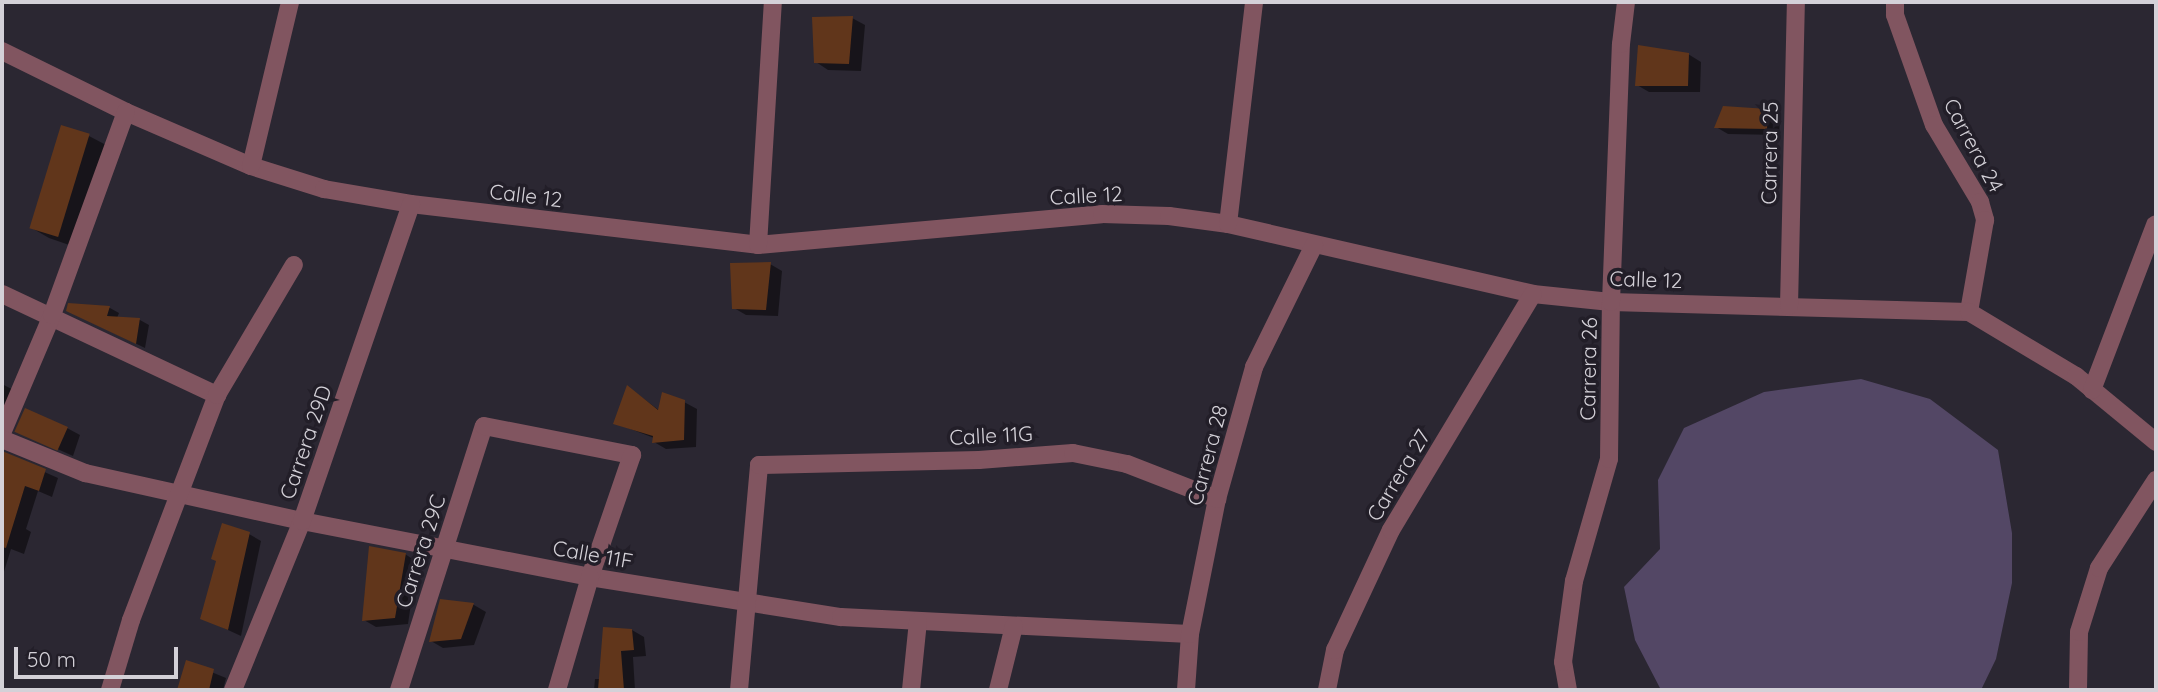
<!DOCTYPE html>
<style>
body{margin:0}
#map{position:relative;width:2158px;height:692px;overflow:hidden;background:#2b2732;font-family:Quicksand,sans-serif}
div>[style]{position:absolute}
.green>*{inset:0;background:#534765}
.shadow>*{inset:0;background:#0007}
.building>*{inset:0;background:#61361b;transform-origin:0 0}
.minor>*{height:18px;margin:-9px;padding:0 9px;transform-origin:9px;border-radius:9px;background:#815560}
span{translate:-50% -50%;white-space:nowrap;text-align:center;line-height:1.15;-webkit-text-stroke:7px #221e28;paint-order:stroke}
.street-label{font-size:21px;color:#d4d1d8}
.frame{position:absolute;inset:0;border:4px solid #d4d1d8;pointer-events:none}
.scale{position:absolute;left:14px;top:647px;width:164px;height:32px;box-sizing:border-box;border:4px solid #d4d1d8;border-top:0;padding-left:9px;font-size:21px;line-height:24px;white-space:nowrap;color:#d4d1d8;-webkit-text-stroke:5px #221e28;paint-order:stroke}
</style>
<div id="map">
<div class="green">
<i style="clip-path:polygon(1861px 379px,1930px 399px,1998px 450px,2012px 533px,2012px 583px,1996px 659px,1981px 690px,1661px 690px,1635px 640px,1624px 587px,1660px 549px,1658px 480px,1684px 428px,1764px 392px)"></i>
</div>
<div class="shadow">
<i style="clip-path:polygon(852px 18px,865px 25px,861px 71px,828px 70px,816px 62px)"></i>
<i style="clip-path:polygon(1688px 54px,1701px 62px,1700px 92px,1649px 92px,1637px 85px)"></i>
<i style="clip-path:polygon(1767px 111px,1780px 118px,1779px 135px,1728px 134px,1716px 127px)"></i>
<i style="clip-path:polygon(89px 136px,108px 146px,75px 247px,49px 238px,30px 227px)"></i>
<i style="clip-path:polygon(770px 264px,782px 271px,778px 316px,746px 315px,734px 308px)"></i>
<i style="clip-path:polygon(70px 305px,110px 308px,119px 313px,117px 318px,140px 320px,149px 325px,145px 348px,77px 315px)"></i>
<i style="clip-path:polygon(2px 384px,21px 394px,2px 425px)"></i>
<i style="clip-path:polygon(628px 387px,660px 411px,684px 402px,697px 409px,696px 447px,666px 449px,654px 442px,654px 438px,615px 423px)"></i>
<i style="clip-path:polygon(67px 428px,80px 435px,73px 456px,24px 434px)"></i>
<i style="clip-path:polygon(13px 458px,58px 478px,52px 497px,38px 491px,26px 529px,31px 532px,24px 554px,11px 549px,2px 578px,2px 479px)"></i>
<i style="clip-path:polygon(249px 534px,261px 541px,241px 636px,202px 618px)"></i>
<i style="clip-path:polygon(405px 554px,417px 562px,408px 624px,376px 627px,364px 620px,365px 591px,369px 591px)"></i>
<i style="clip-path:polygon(442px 601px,474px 605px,486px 612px,474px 645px,443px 648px,431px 641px)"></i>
<i style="clip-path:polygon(632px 630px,644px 637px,646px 656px,633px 657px,635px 690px,594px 690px,595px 679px,601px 679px)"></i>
<i style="clip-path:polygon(187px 662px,226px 678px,223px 690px,178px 690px)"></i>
</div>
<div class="building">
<i style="clip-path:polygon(853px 16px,849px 64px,814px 63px,812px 17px)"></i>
<i style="clip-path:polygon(1638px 45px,1689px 53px,1688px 86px,1635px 86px)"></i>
<i style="clip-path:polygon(1723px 106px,1768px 109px,1767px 129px,1714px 128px)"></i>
<i style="left:61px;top:125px;width:30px;height:108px;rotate:17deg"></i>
<i style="clip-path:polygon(771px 262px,766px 310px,732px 309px,730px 263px)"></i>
<i style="clip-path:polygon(68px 303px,110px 306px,107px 316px,140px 318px,136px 344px,66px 311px)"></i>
<i style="clip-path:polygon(627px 385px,658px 410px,662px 392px,685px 400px,684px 440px,652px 443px,653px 436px,613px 424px)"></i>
<i style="left:25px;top:408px;width:47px;height:26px;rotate:24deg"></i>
<i style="clip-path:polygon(2px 451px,46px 469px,39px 491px,25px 486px,6px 548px,2px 547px)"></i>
<i style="clip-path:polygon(222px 523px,250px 532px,228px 630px,200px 619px,216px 561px,211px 559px)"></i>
<i style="clip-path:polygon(369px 546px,406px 553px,395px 618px,362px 621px)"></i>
<i style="clip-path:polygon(440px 599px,474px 603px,461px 639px,429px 642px)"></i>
<i style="clip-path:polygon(603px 627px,632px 629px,634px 650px,621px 651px,624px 690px,598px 690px)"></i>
<i style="clip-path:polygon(186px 660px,214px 669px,209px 690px,177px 690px)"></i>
</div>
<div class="minor">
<i style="left:1895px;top:2px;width:13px;rotate:90deg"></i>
<i style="left:1895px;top:15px;width:117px;rotate:70.5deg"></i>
<i style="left:1934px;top:125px;width:90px;rotate:59.1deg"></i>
<i style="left:1980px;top:202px;width:19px;rotate:74deg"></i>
<i style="left:1985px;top:220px;width:93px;rotate:99.9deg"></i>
<i style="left:2px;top:51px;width:138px;rotate:26.2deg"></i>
<i style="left:126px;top:112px;width:136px;rotate:23.4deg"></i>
<i style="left:251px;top:166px;width:77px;rotate:17.5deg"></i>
<i style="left:324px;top:189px;width:88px;rotate:9.8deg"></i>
<i style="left:411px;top:204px;width:349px;rotate:6.7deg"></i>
<i style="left:758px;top:245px;width:345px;rotate:-5.1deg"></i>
<i style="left:1102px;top:214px;width:67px;rotate:1.7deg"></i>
<i style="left:1169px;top:216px;width:60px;rotate:7.7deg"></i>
<i style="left:1228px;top:224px;width:313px;rotate:12.9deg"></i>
<i style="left:1533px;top:294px;width:78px;rotate:5.9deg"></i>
<i style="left:1611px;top:302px;width:358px;rotate:1.6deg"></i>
<i style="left:1969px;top:312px;width:125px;rotate:30.9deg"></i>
<i style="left:2076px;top:376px;width:104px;rotate:39.5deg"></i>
<i style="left:251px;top:166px;width:169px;rotate:-76.6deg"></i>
<i style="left:1228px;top:224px;width:224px;rotate:-83.3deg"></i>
<i style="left:758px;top:245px;width:243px;rotate:-86.5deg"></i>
<i style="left:2px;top:294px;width:238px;rotate:25.2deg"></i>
<i style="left:1789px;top:306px;width:304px;rotate:-88.7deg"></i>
<i style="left:2092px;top:390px;width:177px;rotate:-69.1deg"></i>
<i style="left:2px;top:433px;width:128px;rotate:-67deg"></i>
<i style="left:52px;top:315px;width:216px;rotate:-70deg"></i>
<i style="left:2px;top:439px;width:90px;rotate:22.3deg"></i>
<i style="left:85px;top:473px;width:222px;rotate:12.5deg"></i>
<i style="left:302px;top:521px;width:293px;rotate:11deg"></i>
<i style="left:590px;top:577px;width:254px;rotate:9.1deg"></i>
<i style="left:841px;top:617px;width:349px;rotate:2.8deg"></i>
<i style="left:110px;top:690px;width:73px;rotate:-73.3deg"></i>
<i style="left:131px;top:620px;width:241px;rotate:-69.1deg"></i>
<i style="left:217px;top:395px;width:151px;rotate:-59.4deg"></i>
<i style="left:233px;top:690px;width:183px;rotate:-67.8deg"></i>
<i style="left:302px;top:521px;width:335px;rotate:-71deg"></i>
<i style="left:399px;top:690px;width:277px;rotate:-72.2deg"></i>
<i style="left:484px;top:426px;width:151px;rotate:11.1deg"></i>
<i style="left:632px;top:455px;width:129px;rotate:109deg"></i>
<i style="left:590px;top:577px;width:118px;rotate:106.3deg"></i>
<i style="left:739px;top:690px;width:226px;rotate:-84.9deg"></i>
<i style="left:759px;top:465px;width:220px;rotate:-1.3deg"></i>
<i style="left:979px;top:460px;width:94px;rotate:-4.3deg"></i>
<i style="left:1073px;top:453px;width:55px;rotate:11.5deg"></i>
<i style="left:1127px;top:464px;width:97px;rotate:21.3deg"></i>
<i style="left:911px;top:690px;width:69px;rotate:-84.2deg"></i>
<i style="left:998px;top:690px;width:66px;rotate:-76deg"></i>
<i style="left:1186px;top:690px;width:56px;rotate:-85.9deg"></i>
<i style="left:1190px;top:634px;width:138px;rotate:-78.7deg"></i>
<i style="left:1217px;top:499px;width:137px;rotate:-74.3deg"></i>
<i style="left:1254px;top:367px;width:136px;rotate:-63.8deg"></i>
<i style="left:1327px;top:690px;width:41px;rotate:-78.7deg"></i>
<i style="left:1335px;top:650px;width:132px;rotate:-65deg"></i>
<i style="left:1391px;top:530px;width:275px;rotate:-59deg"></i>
<i style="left:1568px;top:690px;width:28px;rotate:-100deg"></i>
<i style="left:1563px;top:662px;width:82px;rotate:-82.3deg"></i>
<i style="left:1574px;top:581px;width:127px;rotate:-74deg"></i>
<i style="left:1609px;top:459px;width:157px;rotate:-89.3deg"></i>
<i style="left:1611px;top:302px;width:258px;rotate:-87.8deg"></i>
<i style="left:1621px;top:44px;width:42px;rotate:-83.2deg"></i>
<i style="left:2078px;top:690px;width:58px;rotate:-89deg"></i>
<i style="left:2079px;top:632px;width:67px;rotate:-72.6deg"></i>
<i style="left:2099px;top:568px;width:105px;rotate:-57.1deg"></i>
</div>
<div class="street-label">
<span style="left:1974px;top:145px;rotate:62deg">Carrera 24</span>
<span style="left:1769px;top:153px;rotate:-89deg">Carrera 25</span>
<span style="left:526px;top:195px;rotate:7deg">Calle 12</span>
<span style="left:1086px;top:195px;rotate:-3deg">Calle 12</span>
<span style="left:1646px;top:279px;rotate:2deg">Calle 12</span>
<span style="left:1588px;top:369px;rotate:-89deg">Carrera 26</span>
<span style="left:991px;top:435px;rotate:-3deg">Calle 11G</span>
<span style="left:305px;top:442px;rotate:-71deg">Carrera 29D</span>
<span style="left:1207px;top:455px;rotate:-75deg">Carrera 28</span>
<span style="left:1398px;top:475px;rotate:-59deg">Carrera 27</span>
<span style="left:420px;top:551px;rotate:-72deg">Carrera 29C</span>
<span style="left:593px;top:554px;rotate:10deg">Calle 11F</span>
</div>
<div class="frame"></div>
<div class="scale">50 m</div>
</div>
